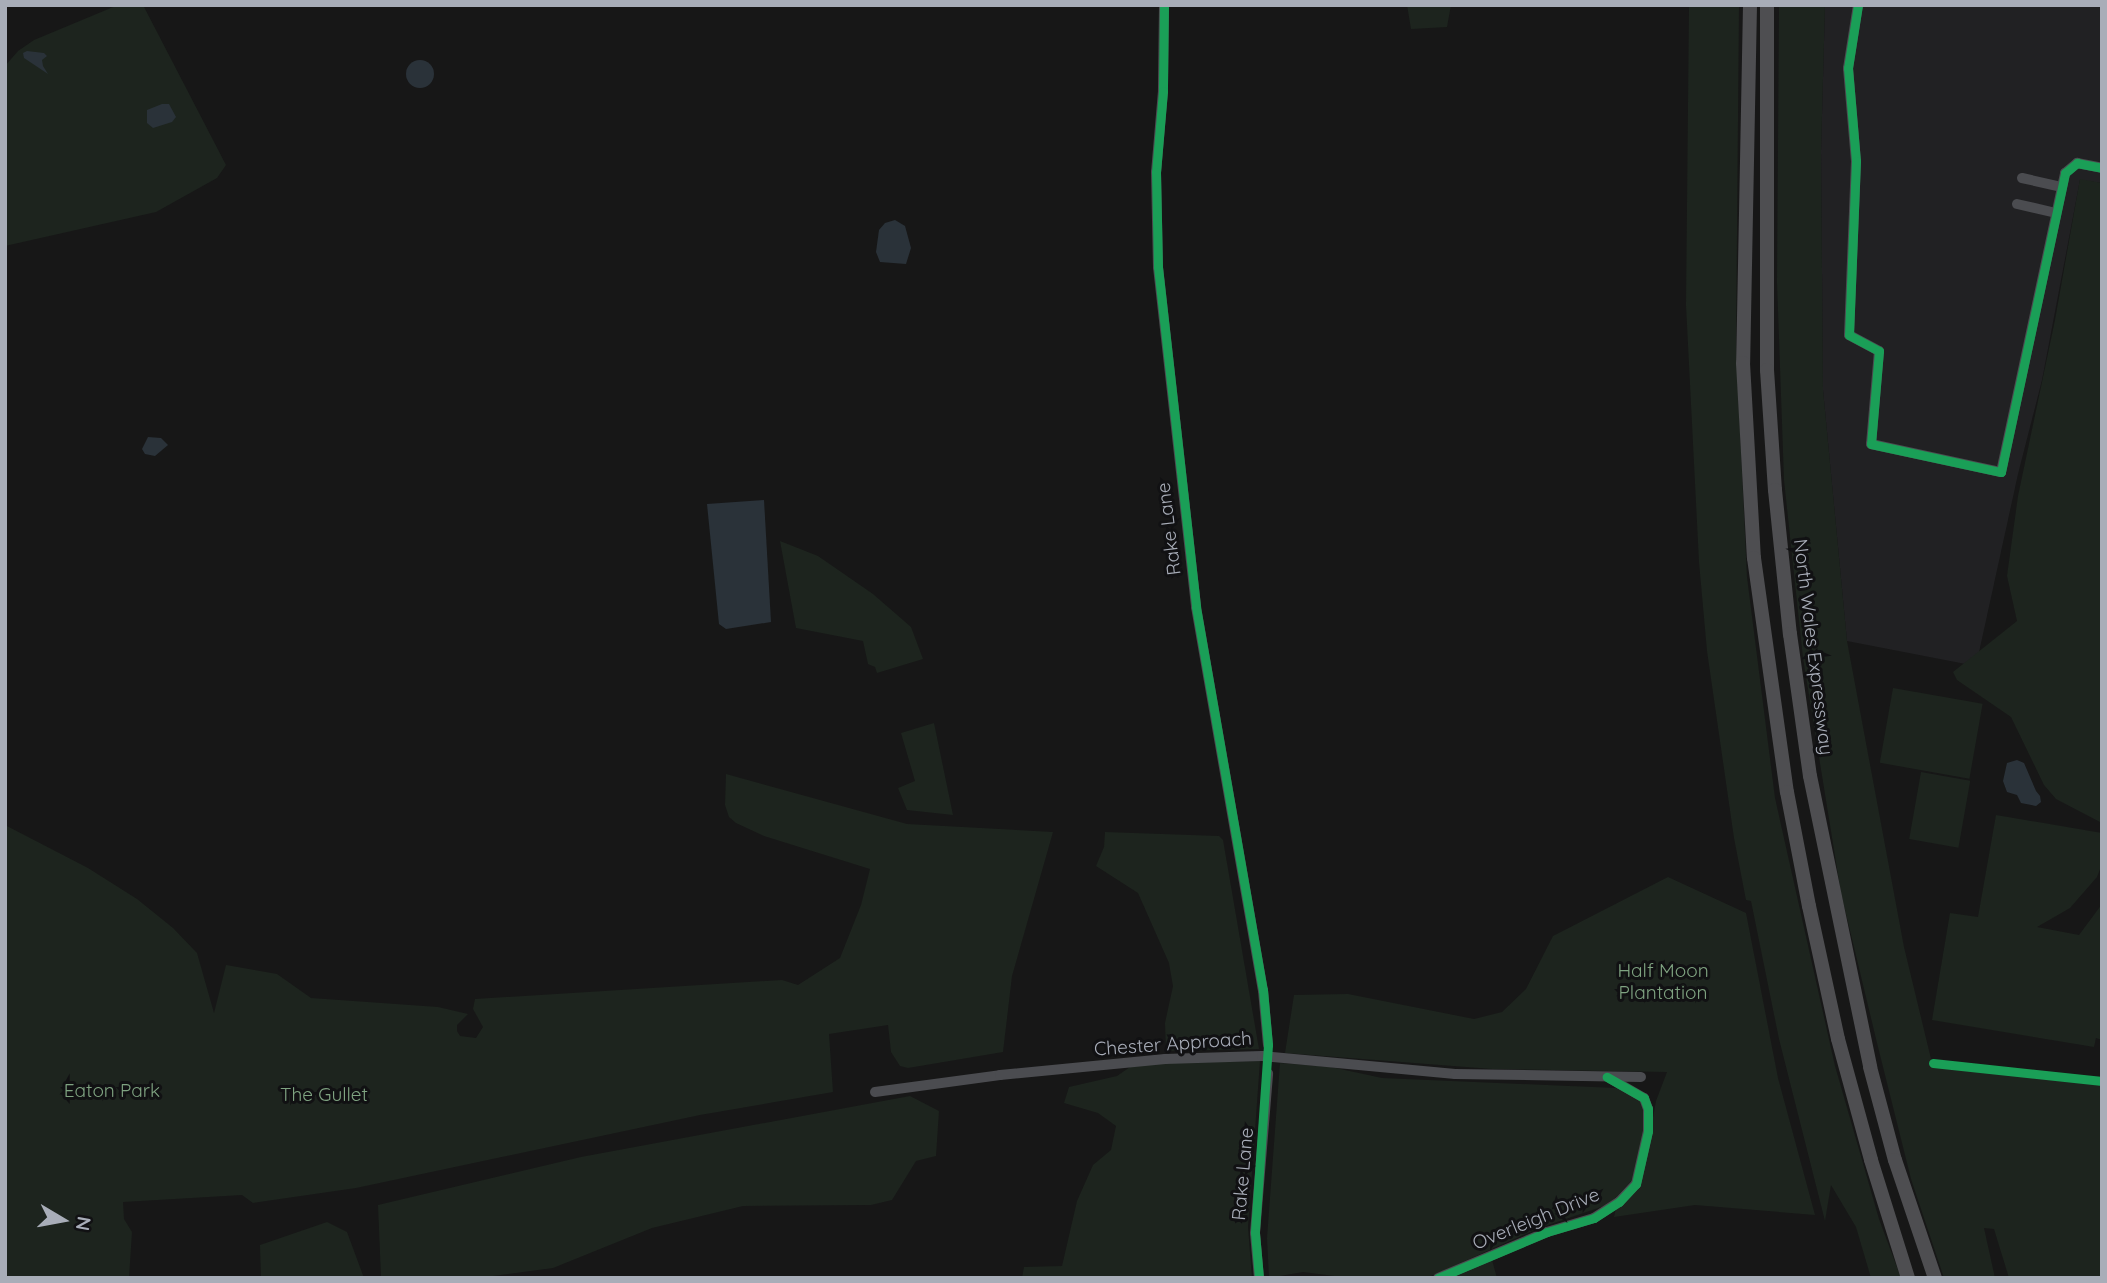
<!DOCTYPE html>
<style>
body{margin:0}
#map{position:relative;width:2107px;height:1283px;overflow:hidden;background:#171717;font-family:Quicksand,sans-serif}
div>[style]{position:absolute}
.built>*{inset:0;background:#212123}
.green>*{inset:0;background:#1d241e;transform-origin:0 0}
.water>*{inset:0;background:#2a3239}
.round{border-radius:50%}
.minor>*{height:10px;margin:-5px;padding:0 5px;transform-origin:5px;border-radius:5px;background:#4b4c50}
.highway>*{height:14px;margin:-7px;padding:0 7px;transform-origin:7px;border-radius:7px;background:#4e4e51}
.cycleway>*{height:9px;margin:-4.5px;padding:0 4.5px;transform-origin:4.5px;border-radius:4.5px;background:#1a9f57}
span{translate:-50% -50%;white-space:nowrap;text-align:center;line-height:1.15;-webkit-text-stroke:6px #111113;paint-order:stroke}
.street-label{font-size:19px;color:#a8adb8}
.park-label{font-size:19px;color:#7fa381}
.frame{position:absolute;inset:0;border:7px solid #a8adb8;pointer-events:none}
.north{position:absolute;left:28px;top:1185px;width:70px;height:70px;-webkit-text-stroke:5px #111113;paint-order:stroke;rotate:100deg;font-size:19px;font-weight:700;line-height:28px;text-align:center;color:#a8adb8}
.north::after{content:'';display:block;margin:auto;width:24px;height:32px;background:#a8adb8;clip-path:polygon(50% 0,100% 100%,50% 72%,0 100%)}
</style>
<div id="map">
<div class="built">
<i style="clip-path:polygon(1825px 5px,2102px 5px,2102px 183px,2080px 180px,2042px 380px,2018px 474px,1976px 666px,1847px 641px,1823px 390px,1821px 151px)"></i>
</div>
<div class="green">
<i style="clip-path:polygon(118px 5px,143px 5px,226px 165px,217px 178px,156px 212px,5px 246px,5px 66px,18px 51px,34px 40px)"></i>
<i style="clip-path:polygon(1451px 5px,1447px 27px,1411px 29px,1407px 5px)"></i>
<i style="clip-path:polygon(1689px 5px,1739px 5px,1736px 347px,1747px 577px,1775px 798px,1835px 1066px,1879px 1219px,1901px 1278px,1871px 1278px,1856px 1227px,1831px 1185px,1825px 1221px,1779px 1039px,1751px 901px,1746px 900px,1734px 838px,1707px 651px,1699px 562px,1686px 305px)"></i>
<i style="clip-path:polygon(1779px 5px,1825px 5px,1821px 151px,1823px 390px,1847px 641px,1904px 947px,1932px 1063px,2102px 1081px,2102px 1278px,2009px 1278px,1994px 1229px,1984px 1228px,1995px 1278px,1944px 1278px,1911px 1179px,1877px 1043px,1841px 893px,1803px 658px,1784px 480px,1777px 282px)"></i>
<i style="clip-path:polygon(2080px 179px,2102px 183px,2102px 823px,2056px 799px,2044px 785px,2011px 717px,1957px 680px,1953px 672px,2017px 621px,2007px 576px,2018px 496px,2055px 320px)"></i>
<i style="clip-path:polygon(780px 541px,818px 556px,873px 594px,911px 627px,923px 659px,877px 673px,875px 667px,868px 664px,863px 641px,796px 628px)"></i>
<i style="left:1893px;top:688px;width:91px;height:76px;rotate:10deg"></i>
<i style="clip-path:polygon(934px 723px,946px 781px,953px 815px,907px 810px,898px 788px,915px 781px,901px 733px)"></i>
<i style="left:1921px;top:772px;width:50px;height:68px;rotate:10deg"></i>
<i style="clip-path:polygon(726px 774px,907px 824px,1053px 832px,1012px 976px,1003px 1052px,908px 1068px,900px 1066px,891px 1052px,888px 1025px,829px 1034px,833px 1092px,700px 1115px,356px 1188px,253px 1203px,242px 1195px,123px 1202px,124px 1219px,132px 1232px,129px 1278px,5px 1278px,5px 825px,88px 868px,137px 899px,173px 928px,197px 953px,214px 1013px,226px 965px,277px 974px,311px 998px,438px 1007px,468px 1014px,457px 1025px,457px 1031px,460px 1036px,476px 1038px,483px 1027px,473px 1009px,475px 999px,782px 980px,798px 985px,840px 958px,861px 905px,870px 869px,764px 836px,736px 823px,729px 817px,725px 805px)"></i>
<i style="clip-path:polygon(1996px 815px,2102px 833px,2102px 864px,2097px 877px,2070px 908px,2037px 927px,2079px 935px,2102px 904px,2102px 1040px,2096px 1038px,2094px 1047px,1932px 1020px,1950px 913px,1978px 917px)"></i>
<i style="clip-path:polygon(1105px 832px,1219px 836px,1223px 840px,1259px 1049px,1166px 1051px,1165px 1023px,1173px 986px,1169px 963px,1138px 893px,1096px 866px,1104px 847px)"></i>
<i style="clip-path:polygon(1668px 877px,1746px 913px,1778px 1078px,1815px 1215px,1695px 1205px,1614px 1217px,1616px 1208px,1643px 1173px,1656px 1101px,1667px 1072px,1492px 1069px,1285px 1053px,1294px 995px,1348px 994px,1474px 1019px,1502px 1012px,1526px 989px,1553px 936px)"></i>
<i style="clip-path:polygon(1260px 1061px,1248px 1227px,1252px 1278px,1022px 1278px,1024px 1267px,1062px 1266px,1077px 1201px,1093px 1165px,1111px 1150px,1116px 1126px,1098px 1113px,1064px 1103px,1069px 1087px,1117px 1076px,1130px 1067px,1161px 1063px)"></i>
<i style="clip-path:polygon(1280px 1063px,1331px 1067px,1382px 1078px,1638px 1089px,1645px 1093px,1646px 1121px,1633px 1179px,1610px 1204px,1539px 1228px,1427px 1278px,1350px 1278px,1303px 1272px,1269px 1278px,1267px 1238px)"></i>
<i style="clip-path:polygon(910px 1096px,939px 1111px,936px 1156px,916px 1161px,892px 1200px,871px 1205px,743px 1206px,652px 1228px,553px 1268px,478px 1278px,381px 1277px,378px 1205px,581px 1157px)"></i>
<i style="clip-path:polygon(327px 1222px,347px 1232px,364px 1278px,261px 1278px,260px 1245px)"></i>
<i style="clip-path:polygon(1492px 1260px,1497px 1278px,1452px 1278px)"></i>
</div>
<div class="water">
<i style="clip-path:polygon(27px 51px,44px 53px,47px 56px,42px 60px,43px 66px,48px 74px,24px 58px,23px 53px)"></i>
<i class="round" style="left:406px;top:60px;width:28px;height:28px"></i>
<i style="clip-path:polygon(162px 104px,169px 104px,176px 117px,172px 122px,153px 128px,147px 123px,147px 110px)"></i>
<i style="clip-path:polygon(895px 220px,905px 226px,911px 248px,906px 264px,880px 262px,876px 252px,879px 230px,885px 223px)"></i>
<i style="clip-path:polygon(148px 437px,161px 438px,168px 445px,155px 456px,145px 454px,142px 449px)"></i>
<i style="clip-path:polygon(764px 500px,771px 622px,726px 629px,719px 624px,707px 504px)"></i>
<i style="clip-path:polygon(2017px 760px,2024px 763px,2036px 791px,2040px 796px,2041px 802px,2036px 806px,2021px 803px,2017px 795px,2007px 792px,2003px 781px,2007px 763px)"></i>
</div>
<div class="minor">
<i style="left:1164px;top:5px;width:86px;rotate:90.7deg"></i>
<i style="left:1163px;top:91px;width:81px;rotate:94.9deg"></i>
<i style="left:1156px;top:172px;width:95px;rotate:88.8deg"></i>
<i style="left:1158px;top:267px;width:342px;rotate:83.6deg"></i>
<i style="left:1196px;top:607px;width:389px;rotate:80.1deg"></i>
<i style="left:1263px;top:990px;width:55px;rotate:84.8deg"></i>
<i style="left:1858px;top:5px;width:64px;rotate:99deg"></i>
<i style="left:1848px;top:68px;width:93px;rotate:85.1deg"></i>
<i style="left:1856px;top:161px;width:174px;rotate:92.3deg"></i>
<i style="left:1849px;top:335px;width:34px;rotate:28deg"></i>
<i style="left:1879px;top:351px;width:93px;rotate:94.9deg"></i>
<i style="left:1871px;top:444px;width:133px;rotate:12.2deg"></i>
<i style="left:2001px;top:472px;width:306px;rotate:-77.9deg"></i>
<i style="left:2065px;top:173px;width:16px;rotate:-40deg"></i>
<i style="left:2077px;top:163px;width:25px;rotate:11deg"></i>
<i style="left:2022px;top:178px;width:41px;rotate:12.7deg"></i>
<i style="left:2017px;top:204px;width:40px;rotate:13deg"></i>
<i style="left:875px;top:1092px;width:126px;rotate:-7.7deg"></i>
<i style="left:1000px;top:1075px;width:166px;rotate:-5.5deg"></i>
<i style="left:1165px;top:1059px;width:97px;rotate:-1.8deg"></i>
<i style="left:1262px;top:1056px;width:194px;rotate:5.3deg"></i>
<i style="left:1455px;top:1074px;width:186px;rotate:0.9deg"></i>
<i style="left:1259px;top:1278px;width:45px;rotate:-95.1deg"></i>
<i style="left:1255px;top:1233px;width:160px;rotate:-85.3deg"></i>
<i style="left:1438px;top:1278px;width:118px;rotate:-22.9deg"></i>
<i style="left:1547px;top:1232px;width:49px;rotate:-16.6deg"></i>
<i style="left:1594px;top:1218px;width:30px;rotate:-33deg"></i>
<i style="left:1619px;top:1202px;width:25px;rotate:-47deg"></i>
<i style="left:1636px;top:1184px;width:54px;rotate:-77.2deg"></i>
<i style="left:1648px;top:1131px;width:22px;rotate:-90deg"></i>
<i style="left:1648px;top:1109px;width:12px;rotate:-110deg"></i>
<i style="left:1644px;top:1098px;width:39px;rotate:-150deg"></i>
</div>
<div class="highway">
<i style="left:1750px;top:5px;width:358px;rotate:91.1deg"></i>
<i style="left:1743px;top:363px;width:195px;rotate:86.8deg"></i>
<i style="left:1754px;top:558px;width:236px;rotate:82deg"></i>
<i style="left:1787px;top:792px;width:116px;rotate:79.1deg"></i>
<i style="left:1809px;top:906px;width:136px;rotate:77.7deg"></i>
<i style="left:1838px;top:1039px;width:125px;rotate:74.7deg"></i>
<i style="left:1871px;top:1160px;width:124px;rotate:72.6deg"></i>
<i style="left:1767px;top:5px;width:365px;rotate:90deg"></i>
<i style="left:1767px;top:370px;width:120px;rotate:86.2deg"></i>
<i style="left:1775px;top:490px;width:145px;rotate:84.1deg"></i>
<i style="left:1790px;top:634px;width:143px;rotate:82deg"></i>
<i style="left:1810px;top:776px;width:297px;rotate:78.3deg"></i>
<i style="left:1870px;top:1067px;width:96px;rotate:75deg"></i>
<i style="left:1895px;top:1160px;width:125px;rotate:71.3deg"></i>
</div>
<div class="cycleway">
<i style="left:1164px;top:5px;width:86px;rotate:90.7deg"></i>
<i style="left:1163px;top:91px;width:81px;rotate:94.9deg"></i>
<i style="left:1156px;top:172px;width:95px;rotate:88.8deg"></i>
<i style="left:1158px;top:267px;width:342px;rotate:83.6deg"></i>
<i style="left:1196px;top:607px;width:389px;rotate:80.1deg"></i>
<i style="left:1263px;top:990px;width:55px;rotate:84.8deg"></i>
<i style="left:1268px;top:1045px;width:188px;rotate:94deg"></i>
<i style="left:1255px;top:1233px;width:45px;rotate:84.9deg"></i>
<i style="left:1858px;top:5px;width:64px;rotate:99deg"></i>
<i style="left:1848px;top:68px;width:93px;rotate:85.1deg"></i>
<i style="left:1856px;top:161px;width:174px;rotate:92.3deg"></i>
<i style="left:1849px;top:335px;width:34px;rotate:28deg"></i>
<i style="left:1879px;top:351px;width:93px;rotate:94.9deg"></i>
<i style="left:1871px;top:444px;width:133px;rotate:12.2deg"></i>
<i style="left:2001px;top:472px;width:306px;rotate:-77.9deg"></i>
<i style="left:2065px;top:173px;width:16px;rotate:-40deg"></i>
<i style="left:2077px;top:163px;width:25px;rotate:11deg"></i>
<i style="left:1933px;top:1063px;width:170px;rotate:6.1deg"></i>
<i style="left:1438px;top:1278px;width:118px;rotate:-22.9deg"></i>
<i style="left:1547px;top:1232px;width:49px;rotate:-16.6deg"></i>
<i style="left:1594px;top:1218px;width:30px;rotate:-33deg"></i>
<i style="left:1619px;top:1202px;width:25px;rotate:-47deg"></i>
<i style="left:1636px;top:1184px;width:54px;rotate:-77.2deg"></i>
<i style="left:1648px;top:1131px;width:22px;rotate:-90deg"></i>
<i style="left:1648px;top:1109px;width:12px;rotate:-110deg"></i>
<i style="left:1644px;top:1098px;width:43px;rotate:-150.4deg"></i>
</div>
<div class="street-label">
<span style="left:1169px;top:529px;rotate:-97deg">Rake Lane</span>
<span style="left:1813px;top:647px;rotate:83deg">North Wales Expressway</span>
<span style="left:1173px;top:1044px;rotate:-4deg">Chester Approach</span>
<span style="left:1243px;top:1174px;rotate:-85deg">Rake Lane</span>
<span style="left:1536px;top:1219px;rotate:-22deg">Overleigh Drive</span>
</div>
<div class="park-label">
<span style="left:1663px;top:982px">Half Moon<br>Plantation</span>
<span style="left:112px;top:1091px">Eaton Park</span>
<span style="left:324px;top:1095px">The Gullet</span>
</div>
<div class="frame"></div>
<div class="north">N</div>
</div>
